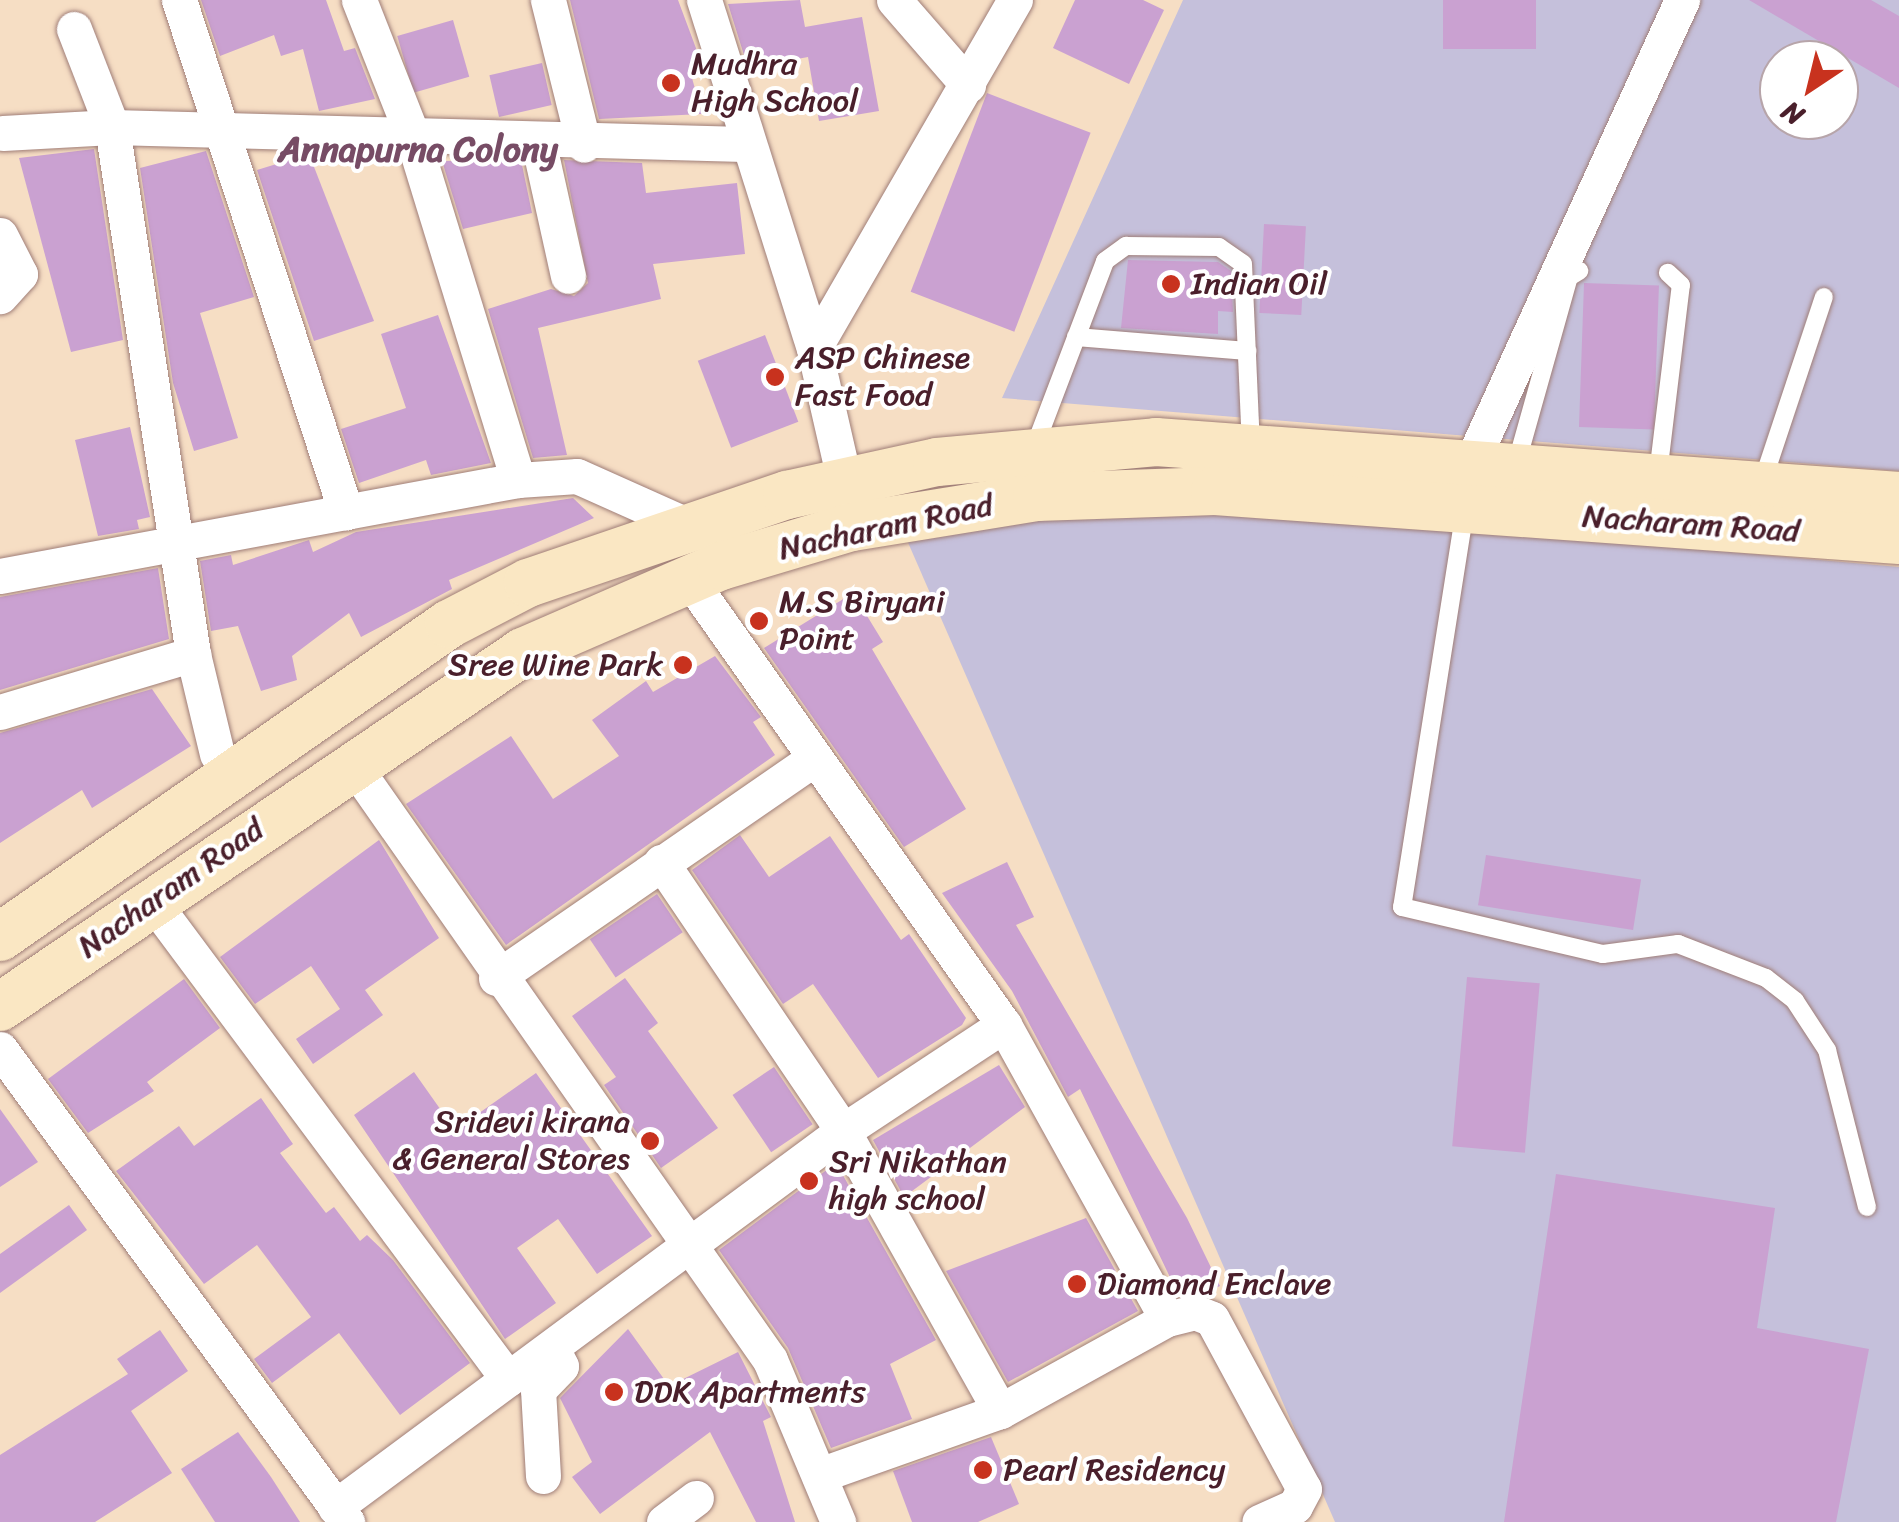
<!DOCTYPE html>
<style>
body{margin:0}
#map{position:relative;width:1899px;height:1522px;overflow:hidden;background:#f6dec4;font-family:Sriracha,sans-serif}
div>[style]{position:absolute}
.industrial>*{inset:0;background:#c5c0db}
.building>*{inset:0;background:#caa1d1;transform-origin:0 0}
.roads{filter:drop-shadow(0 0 2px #a07e78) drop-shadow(0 0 2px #a07e78)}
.service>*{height:18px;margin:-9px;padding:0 9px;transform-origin:9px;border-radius:9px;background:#fff}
.minor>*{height:35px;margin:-17.5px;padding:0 17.5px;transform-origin:17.5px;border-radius:17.5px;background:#fff}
.secondary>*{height:48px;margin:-24px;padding:0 24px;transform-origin:24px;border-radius:24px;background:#fae7c3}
.dots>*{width:28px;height:28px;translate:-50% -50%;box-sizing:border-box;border:5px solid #fff;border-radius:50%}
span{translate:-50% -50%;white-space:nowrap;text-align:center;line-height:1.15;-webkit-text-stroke:8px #fff;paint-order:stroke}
.poi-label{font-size:32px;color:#4a1f2b}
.left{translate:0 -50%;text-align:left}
.right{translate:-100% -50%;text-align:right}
.street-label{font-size:32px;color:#4a1f2b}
.neighbourhood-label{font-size:35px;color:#774c65;font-weight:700}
.north{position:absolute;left:1759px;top:40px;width:100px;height:100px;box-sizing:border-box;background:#fff;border:2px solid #b7a5aa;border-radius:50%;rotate:215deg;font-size:28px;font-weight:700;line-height:40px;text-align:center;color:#4a1f2b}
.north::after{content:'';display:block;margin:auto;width:35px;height:45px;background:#c8321e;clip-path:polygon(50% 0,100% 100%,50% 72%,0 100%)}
</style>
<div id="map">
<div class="industrial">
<i style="clip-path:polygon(evenodd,1183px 0,1899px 0,1899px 471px,1002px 398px,1183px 0,1779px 60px,1839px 60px,1839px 120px,1779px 120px,1779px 60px)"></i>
<i style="clip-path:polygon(1189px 504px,1899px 567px,1899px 1522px,1335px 1522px,896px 515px)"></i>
</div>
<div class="building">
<i style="clip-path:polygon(201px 0,326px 0,344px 51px,355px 48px,375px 99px,319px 111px,303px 49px,281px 56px,274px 35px,220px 56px)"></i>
<i style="clip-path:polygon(570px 0,678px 0,706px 75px,692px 78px,702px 114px,599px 119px)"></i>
<i style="clip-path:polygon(800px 0,805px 27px,862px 17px,879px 111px,819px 121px,808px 57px,748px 68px,728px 4px)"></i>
<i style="clip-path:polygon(1075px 0,1143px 0,1164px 10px,1129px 84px,1053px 48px)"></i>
<i style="left:1443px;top:0;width:93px;height:49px"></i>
<i style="clip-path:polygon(1749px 0,1871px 0,1899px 16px,1899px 88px)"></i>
<i style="left:453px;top:20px;width:59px;height:58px;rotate:74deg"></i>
<i style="left:542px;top:63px;width:43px;height:54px;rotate:77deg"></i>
<i style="left:987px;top:93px;width:111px;height:213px;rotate:21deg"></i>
<i style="clip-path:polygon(94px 149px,123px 340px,71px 352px,19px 158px)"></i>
<i style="clip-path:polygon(206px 151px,254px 297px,200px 313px,238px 438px,194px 451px,173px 383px,140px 168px)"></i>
<i style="clip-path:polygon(309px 154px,374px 321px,314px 341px,257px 170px)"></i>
<i style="clip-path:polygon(510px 160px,521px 160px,532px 213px,463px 229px,442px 161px)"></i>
<i style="clip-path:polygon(564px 160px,642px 163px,646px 193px,737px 183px,745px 254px,653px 264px,661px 299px,538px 328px,567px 455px,533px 458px,488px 309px,551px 289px,574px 296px,588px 283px)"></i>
<i style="left:1264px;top:224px;width:42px;height:89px;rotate:3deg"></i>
<i style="clip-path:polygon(1128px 260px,1218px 262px,1231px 271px,1233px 312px,1218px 311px,1218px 334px,1121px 328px)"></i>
<i style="left:1584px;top:283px;width:75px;height:144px;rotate:2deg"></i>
<i style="clip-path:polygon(438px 315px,491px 463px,431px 475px,426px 460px,359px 483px,341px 429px,406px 408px,381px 334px)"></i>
<i style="left:765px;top:335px;width:93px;height:72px;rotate:69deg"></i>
<i style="clip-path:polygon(130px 427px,150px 517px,137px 520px,139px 529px,98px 536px,75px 440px)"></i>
<i style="clip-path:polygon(573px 498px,594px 518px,449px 580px,452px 589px,361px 637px,349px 613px,292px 656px,297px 680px,261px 691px,238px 626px,211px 631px,200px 561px,231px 555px,233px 565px,309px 540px,313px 552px,356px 532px)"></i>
<i style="clip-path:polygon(158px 568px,169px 639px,0 690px,0 597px)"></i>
<i style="clip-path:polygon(853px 593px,883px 642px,872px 649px,966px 809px,904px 847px,764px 648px)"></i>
<i style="clip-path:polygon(715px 656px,761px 717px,753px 722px,775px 755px,506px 945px,406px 804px,511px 736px,553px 799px,619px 756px,592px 720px,646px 681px,653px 692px)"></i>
<i style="clip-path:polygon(152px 689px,191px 746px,92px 808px,82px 790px,0 843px,0 733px)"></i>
<i style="clip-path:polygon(740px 835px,769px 877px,830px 836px,901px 940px,909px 934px,966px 1018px,962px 1025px,878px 1078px,813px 984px,783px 1004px,692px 870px)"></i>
<i style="clip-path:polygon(379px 840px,439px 938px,365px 990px,383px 1015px,313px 1064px,296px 1039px,340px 1009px,311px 966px,255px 1004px,220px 957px)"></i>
<i style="left:1486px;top:855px;width:157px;height:51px;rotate:9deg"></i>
<i style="clip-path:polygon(1007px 862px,1034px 917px,1016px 925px,1187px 1218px,1220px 1286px,1205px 1293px,1178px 1294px,1080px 1089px,1068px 1097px,1012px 991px,942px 893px)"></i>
<i style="left:657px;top:894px;width:46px;height:81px;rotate:56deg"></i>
<i style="left:1467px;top:977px;width:73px;height:170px;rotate:5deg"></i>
<i style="clip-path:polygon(625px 978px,658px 1023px,648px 1031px,718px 1128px,661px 1168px,604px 1085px,616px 1077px,572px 1016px)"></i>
<i style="clip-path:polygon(184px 979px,220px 1028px,147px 1082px,154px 1091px,88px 1133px,48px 1079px)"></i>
<i style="clip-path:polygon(999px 1065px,1025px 1107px,904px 1197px,873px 1140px)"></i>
<i style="left:774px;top:1067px;width:69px;height:50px;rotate:56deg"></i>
<i style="clip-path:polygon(414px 1072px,455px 1130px,536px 1073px,652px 1236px,597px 1274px,558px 1219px,517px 1248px,556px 1303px,505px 1339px,354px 1115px)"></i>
<i style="clip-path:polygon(261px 1098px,293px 1144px,280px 1153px,326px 1213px,334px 1207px,360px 1241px,367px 1235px,393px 1260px,470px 1363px,400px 1415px,339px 1333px,272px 1383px,254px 1359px,311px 1317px,257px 1245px,204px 1284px,116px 1171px,179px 1126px,194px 1146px)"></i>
<i style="clip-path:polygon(0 1109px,38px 1162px,0 1187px)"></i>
<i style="clip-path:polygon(836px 1163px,936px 1340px,890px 1364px,912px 1419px,831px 1448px,788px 1348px,719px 1250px)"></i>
<i style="clip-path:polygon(1556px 1174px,1775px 1208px,1757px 1328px,1869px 1349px,1836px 1522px,1504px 1522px)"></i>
<i style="clip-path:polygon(69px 1205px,87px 1230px,0 1293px,0 1254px)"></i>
<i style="clip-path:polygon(1086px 1218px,1138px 1311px,1008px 1382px,946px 1271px)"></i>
<i style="clip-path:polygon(628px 1329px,669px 1386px,738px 1352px,771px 1417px,763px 1421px,795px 1522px,756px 1522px,710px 1432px,600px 1514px,572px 1477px,592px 1462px,560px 1398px)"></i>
<i style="clip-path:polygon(160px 1330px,188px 1371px,131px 1411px,172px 1473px,95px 1522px,0 1522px,0 1455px,128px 1374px,117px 1359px)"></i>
<i style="clip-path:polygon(238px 1432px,271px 1477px,300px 1522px,215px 1522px,181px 1469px)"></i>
<i style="clip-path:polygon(991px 1437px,1019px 1504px,978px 1522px,912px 1522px,893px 1471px)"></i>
</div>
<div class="roads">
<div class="service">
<i style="left:1076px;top:337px;width:172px;rotate:4.7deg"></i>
<i style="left:1033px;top:451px;width:203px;rotate:-69.2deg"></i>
<i style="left:1105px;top:261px;width:26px;rotate:-36deg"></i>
<i style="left:1126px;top:246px;width:93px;rotate:0.6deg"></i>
<i style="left:1219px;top:247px;width:29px;rotate:35deg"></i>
<i style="left:1243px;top:264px;width:182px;rotate:87.5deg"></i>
<i style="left:1516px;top:465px;width:195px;rotate:-74.3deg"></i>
<i style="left:1569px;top:277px;width:12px;rotate:-31deg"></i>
<i style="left:1658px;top:474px;width:190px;rotate:-83.1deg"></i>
<i style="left:1681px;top:285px;width:18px;rotate:-137deg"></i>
<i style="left:1762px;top:483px;width:196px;rotate:-71.6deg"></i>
<i style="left:1465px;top:510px;width:402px;rotate:99deg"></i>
<i style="left:1402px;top:907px;width:206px;rotate:13.2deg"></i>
<i style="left:1603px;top:954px;width:76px;rotate:-7.6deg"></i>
<i style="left:1678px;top:944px;width:94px;rotate:21.1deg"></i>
<i style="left:1766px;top:978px;width:37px;rotate:38deg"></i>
<i style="left:1795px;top:1001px;width:59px;rotate:56.9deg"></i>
<i style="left:1827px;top:1050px;width:162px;rotate:75.7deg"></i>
</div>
<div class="minor">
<i style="left:179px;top:0;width:539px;rotate:71.94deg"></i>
<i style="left:359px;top:0;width:142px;rotate:68.5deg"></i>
<i style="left:411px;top:132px;width:364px;rotate:72.9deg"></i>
<i style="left:548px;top:0;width:149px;rotate:76.1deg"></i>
<i style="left:704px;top:0;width:365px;rotate:72.5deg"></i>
<i style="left:814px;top:348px;width:139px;rotate:77.1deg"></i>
<i style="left:894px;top:0;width:113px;rotate:49deg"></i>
<i style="left:74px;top:29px;width:105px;rotate:68.8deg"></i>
<i style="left:112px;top:127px;width:632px;rotate:1.54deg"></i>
<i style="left:3px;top:133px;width:109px;rotate:-3.2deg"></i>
<i style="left:112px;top:127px;width:533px;rotate:81.26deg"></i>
<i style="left:193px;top:654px;width:103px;rotate:76.5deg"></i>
<i style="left:539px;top:145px;width:134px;rotate:77.5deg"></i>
<i style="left:0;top:235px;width:44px;rotate:62.9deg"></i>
<i style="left:20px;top:274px;width:30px;rotate:132deg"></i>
<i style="left:814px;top:348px;width:402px;rotate:-60deg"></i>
<i style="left:1468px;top:488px;width:25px;rotate:-83deg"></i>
<i style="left:1471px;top:463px;width:509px;rotate:-65.5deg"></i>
<i style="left:0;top:576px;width:527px;rotate:-10.5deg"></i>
<i style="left:518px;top:480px;width:59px;rotate:-3.9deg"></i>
<i style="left:577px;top:476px;width:125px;rotate:24.1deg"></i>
<i style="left:689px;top:579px;width:546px;rotate:54.77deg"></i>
<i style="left:1004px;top:1025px;width:336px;rotate:61deg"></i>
<i style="left:1167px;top:1319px;width:191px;rotate:151.1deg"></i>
<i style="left:1000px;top:1411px;width:192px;rotate:160.5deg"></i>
<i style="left:0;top:712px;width:202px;rotate:-16.7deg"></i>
<i style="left:351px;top:762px;width:730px;rotate:54.98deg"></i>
<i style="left:770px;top:1360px;width:176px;rotate:67.2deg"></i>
<i style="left:661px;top:862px;width:325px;rotate:55.9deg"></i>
<i style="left:843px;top:1131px;width:321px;rotate:60.7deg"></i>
<i style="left:152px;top:901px;width:596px;rotate:53.32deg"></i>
<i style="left:496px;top:978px;width:383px;rotate:-34.6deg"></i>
<i style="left:0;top:1049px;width:587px;rotate:53.74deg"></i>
<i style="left:1167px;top:1319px;width:29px;rotate:-14deg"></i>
<i style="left:1195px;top:1312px;width:18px;rotate:22deg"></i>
<i style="left:1212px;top:1319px;width:193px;rotate:61.6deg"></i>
<i style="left:1304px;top:1489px;width:19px;rotate:118deg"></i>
<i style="left:1295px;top:1506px;width:39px;rotate:156deg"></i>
<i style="left:543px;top:1476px;width:86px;rotate:-93.3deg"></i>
<i style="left:538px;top:1390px;width:33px;rotate:-46deg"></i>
<i style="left:561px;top:1366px;width:16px;rotate:-117deg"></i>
<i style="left:335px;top:1507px;width:632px;rotate:-36.51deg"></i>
<i style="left:843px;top:1131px;width:193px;rotate:-33.4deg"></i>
<i style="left:664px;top:1522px;width:40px;rotate:-37deg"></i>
</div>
<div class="secondary">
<i style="left:0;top:937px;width:547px;rotate:-34.88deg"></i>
<i style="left:449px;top:624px;width:89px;rotate:-27.4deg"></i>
<i style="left:528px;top:583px;width:274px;rotate:-18.8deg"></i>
<i style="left:787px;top:495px;width:154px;rotate:-12.4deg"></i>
<i style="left:937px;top:462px;width:220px;rotate:-5.2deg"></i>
<i style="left:1156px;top:442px;width:745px;rotate:4.16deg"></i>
<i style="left:0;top:1007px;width:632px;rotate:-34.17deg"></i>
<i style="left:523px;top:652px;width:216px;rotate:-23.5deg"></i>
<i style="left:721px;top:566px;width:137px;rotate:-16.6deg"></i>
<i style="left:852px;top:527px;width:187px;rotate:-9.2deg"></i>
<i style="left:1037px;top:497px;width:178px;rotate:-1.9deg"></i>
<i style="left:1215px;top:491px;width:686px;rotate:4.1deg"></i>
</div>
</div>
<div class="dots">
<i style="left:671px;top:83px;background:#c8321e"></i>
<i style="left:1171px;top:284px;background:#c8321e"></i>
<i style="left:775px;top:377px;background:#c8321e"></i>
<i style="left:759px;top:621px;background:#c8321e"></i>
<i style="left:683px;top:665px;background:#c8321e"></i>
<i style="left:650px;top:1141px;background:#c8321e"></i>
<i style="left:809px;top:1181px;background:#c8321e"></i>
<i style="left:1077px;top:1284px;background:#c8321e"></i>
<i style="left:614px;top:1392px;background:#c8321e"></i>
<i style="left:983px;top:1470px;background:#c8321e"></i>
</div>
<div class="poi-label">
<span class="left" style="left:691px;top:83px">Mudhra<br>High School</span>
<span class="left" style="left:1191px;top:284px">Indian Oil</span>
<span class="left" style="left:795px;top:377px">ASP Chinese<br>Fast Food</span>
<span class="left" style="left:779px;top:621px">M.S Biryani<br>Point</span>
<span class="right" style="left:663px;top:665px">Sree Wine Park</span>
<span class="right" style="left:630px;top:1141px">Sridevi kirana<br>&amp; General Stores</span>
<span class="left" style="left:829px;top:1181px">Sri Nikathan<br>high school</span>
<span class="left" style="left:1097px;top:1284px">Diamond Enclave</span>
<span class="left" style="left:634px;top:1392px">DDK Apartments</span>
<span class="left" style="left:1003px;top:1470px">Pearl Residency</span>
</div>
<div class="street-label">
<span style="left:1691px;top:524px;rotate:4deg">Nacharam Road</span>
<span style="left:886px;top:527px;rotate:-12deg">Nacharam Road</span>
<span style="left:171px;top:888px;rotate:-35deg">Nacharam Road</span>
</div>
<div class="neighbourhood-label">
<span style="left:418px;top:149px">Annapurna Colony</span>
</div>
<div class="north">N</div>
</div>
